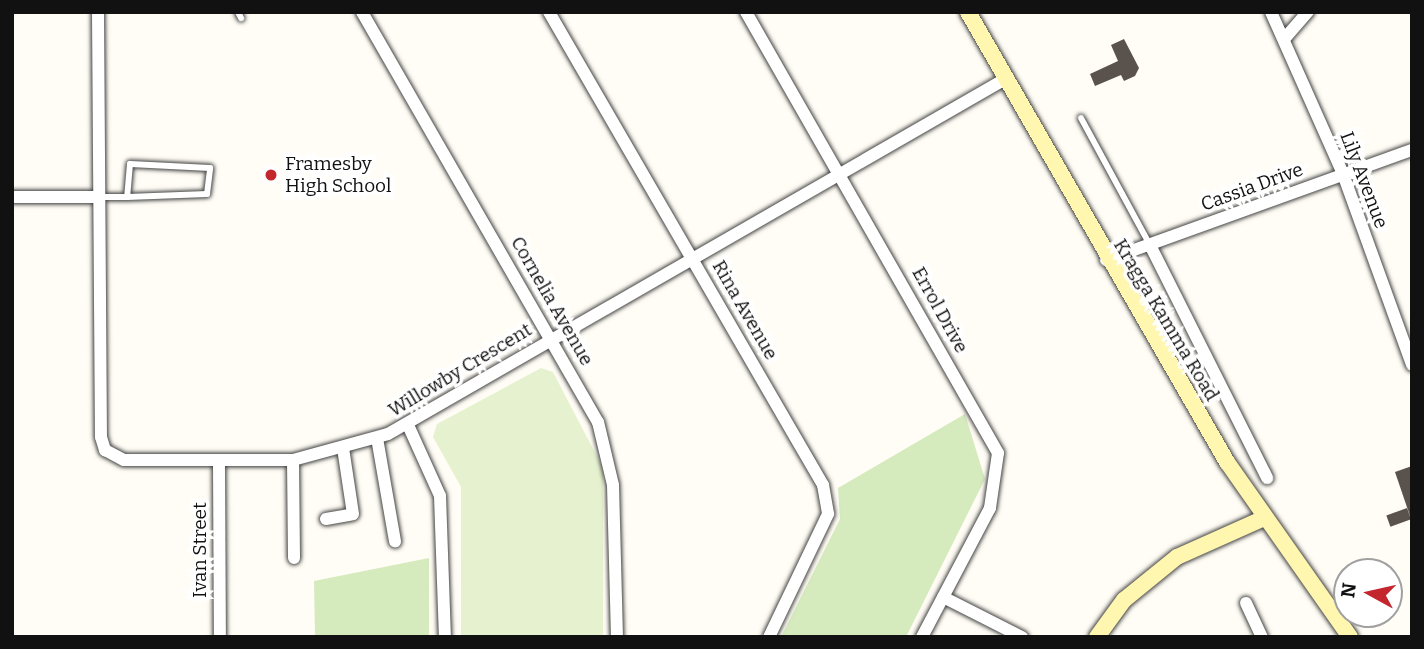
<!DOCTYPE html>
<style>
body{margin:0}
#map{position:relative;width:1424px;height:649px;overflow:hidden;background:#fffdf5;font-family:Bitter,serif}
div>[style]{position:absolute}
.green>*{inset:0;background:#d5ebbd}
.pitch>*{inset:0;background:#e6f2cf}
.building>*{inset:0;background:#5a524d;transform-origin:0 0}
.roads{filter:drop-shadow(0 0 2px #444) drop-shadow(0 0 2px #444)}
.service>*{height:6px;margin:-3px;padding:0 3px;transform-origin:3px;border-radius:3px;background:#fff}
.minor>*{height:12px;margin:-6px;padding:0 6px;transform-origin:6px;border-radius:6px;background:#fff}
.secondary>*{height:16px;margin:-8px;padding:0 8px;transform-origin:8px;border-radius:8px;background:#fff6b0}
.dots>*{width:19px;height:19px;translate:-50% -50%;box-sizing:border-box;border:4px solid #fff;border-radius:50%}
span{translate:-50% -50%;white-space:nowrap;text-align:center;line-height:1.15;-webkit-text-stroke:7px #fff;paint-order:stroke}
.poi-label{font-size:19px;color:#111}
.left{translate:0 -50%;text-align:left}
.street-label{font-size:19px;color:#111}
.frame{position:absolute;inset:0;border:14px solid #111;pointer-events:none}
.north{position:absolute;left:1333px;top:558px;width:70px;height:70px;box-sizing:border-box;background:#fff;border:2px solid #a0a0a0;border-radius:50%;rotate:278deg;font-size:19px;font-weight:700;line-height:28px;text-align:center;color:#111}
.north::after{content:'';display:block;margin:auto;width:24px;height:32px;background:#c4262e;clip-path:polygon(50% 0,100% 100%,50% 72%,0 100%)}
</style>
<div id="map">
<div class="green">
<i style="clip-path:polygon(965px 414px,985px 479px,906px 637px,781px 637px,840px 519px,838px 488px)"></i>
<i style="clip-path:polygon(429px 558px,429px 637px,315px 637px,314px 581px)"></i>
</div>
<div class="pitch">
<i style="clip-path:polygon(541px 368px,553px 372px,603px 468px,603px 637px,461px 637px,461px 487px,433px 437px,437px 424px)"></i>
</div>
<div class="building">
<i style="clip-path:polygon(1124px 39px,1139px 68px,1135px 76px,1124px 81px,1121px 75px,1095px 86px,1090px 74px,1118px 61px,1111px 45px)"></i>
<i style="clip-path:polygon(1412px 466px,1412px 515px,1410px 516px,1395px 472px)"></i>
<i style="left:1407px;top:508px;width:12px;height:22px;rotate:70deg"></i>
</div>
<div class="roads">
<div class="service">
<i style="left:238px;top:12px;width:7px;rotate:63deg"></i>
<i style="left:1081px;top:118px;width:145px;rotate:61.5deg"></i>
<i style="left:99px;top:197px;width:28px"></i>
<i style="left:127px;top:197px;width:80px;rotate:-2.1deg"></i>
<i style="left:207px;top:194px;width:26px;rotate:-83deg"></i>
<i style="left:210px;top:168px;width:80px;rotate:-177.1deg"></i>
<i style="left:130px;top:164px;width:33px;rotate:95deg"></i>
</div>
<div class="minor">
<i style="left:98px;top:12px;width:425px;rotate:89.6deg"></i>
<i style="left:101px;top:437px;width:14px;rotate:73deg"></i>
<i style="left:105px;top:450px;width:21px;rotate:28deg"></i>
<i style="left:124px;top:460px;width:169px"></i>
<i style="left:293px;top:460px;width:98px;rotate:-15.3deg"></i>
<i style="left:388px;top:434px;width:708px;rotate:-29.9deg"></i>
<i style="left:362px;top:12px;width:473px;rotate:60.1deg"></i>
<i style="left:598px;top:422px;width:65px;rotate:76.6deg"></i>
<i style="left:613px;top:485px;width:152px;rotate:88.5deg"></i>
<i style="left:549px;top:12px;width:547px;rotate:59.92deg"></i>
<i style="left:823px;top:485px;width:29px;rotate:80deg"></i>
<i style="left:828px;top:514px;width:136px;rotate:115.6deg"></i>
<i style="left:746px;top:12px;width:508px;rotate:60.26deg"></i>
<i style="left:998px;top:453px;width:56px;rotate:98.3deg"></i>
<i style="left:990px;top:508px;width:146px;rotate:117.8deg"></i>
<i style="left:1271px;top:12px;width:177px;rotate:66deg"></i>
<i style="left:1343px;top:174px;width:203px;rotate:70.1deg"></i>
<i style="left:1285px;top:38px;width:35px;rotate:-49deg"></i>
<i style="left:12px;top:197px;width:87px"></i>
<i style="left:1150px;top:245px;width:261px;rotate:63.3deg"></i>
<i style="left:1106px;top:260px;width:325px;rotate:-19.8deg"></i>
<i style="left:408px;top:425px;width:78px;rotate:65.7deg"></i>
<i style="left:440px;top:496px;width:141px;rotate:88deg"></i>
<i style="left:377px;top:438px;width:105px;rotate:80.1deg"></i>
<i style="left:293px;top:460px;width:98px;rotate:89.4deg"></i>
<i style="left:219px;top:463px;width:174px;rotate:89.7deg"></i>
<i style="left:326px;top:519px;width:27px;rotate:-10deg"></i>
<i style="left:353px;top:514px;width:67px;rotate:-98.6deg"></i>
<i style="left:943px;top:597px;width:89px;rotate:26.9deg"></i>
<i style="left:1246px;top:603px;width:38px;rotate:65deg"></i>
</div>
<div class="secondary">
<i style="left:968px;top:12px;width:519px;rotate:60.08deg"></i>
<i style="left:1227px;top:462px;width:214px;rotate:54.9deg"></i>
<i style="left:1097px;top:637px;width:46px;rotate:-53.9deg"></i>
<i style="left:1124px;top:600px;width:68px;rotate:-39.1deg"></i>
<i style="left:1177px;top:557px;width:95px;rotate:-24.1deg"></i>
</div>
</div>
<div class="dots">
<i style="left:271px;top:175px;background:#c4262e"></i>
</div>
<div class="poi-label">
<span class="left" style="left:285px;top:175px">Framesby<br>High School</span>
</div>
<div class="street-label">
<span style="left:1364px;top:180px;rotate:69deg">Lily Avenue</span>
<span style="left:1252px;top:187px;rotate:-20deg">Cassia Drive</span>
<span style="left:552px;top:301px;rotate:60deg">Cornelia Avenue</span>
<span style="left:745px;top:310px;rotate:60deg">Rina Avenue</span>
<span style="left:940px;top:310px;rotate:61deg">Errol Drive</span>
<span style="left:1166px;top:320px;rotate:59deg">Kragga Kamma Road</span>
<span style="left:460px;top:370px;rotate:-31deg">Willowby Crescent</span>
<span style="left:200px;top:550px;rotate:-90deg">Ivan Street</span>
</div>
<div class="frame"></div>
<div class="north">N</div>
</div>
